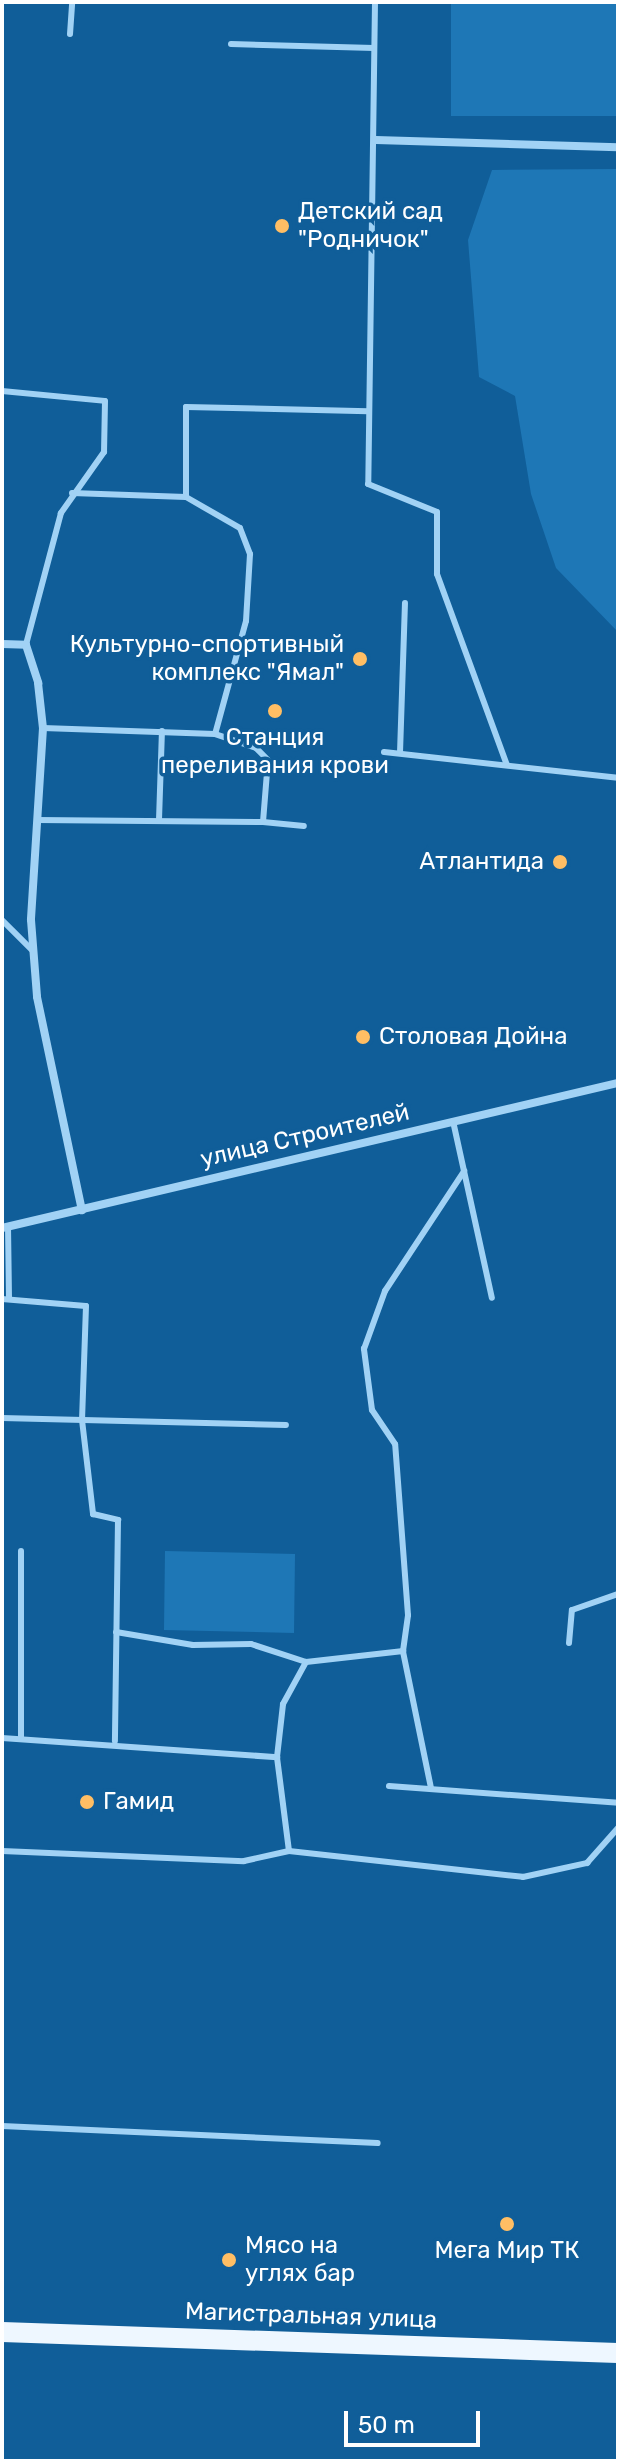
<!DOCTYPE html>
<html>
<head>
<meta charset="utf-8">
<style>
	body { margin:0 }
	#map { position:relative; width:620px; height:2463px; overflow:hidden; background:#105e99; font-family:Rubik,sans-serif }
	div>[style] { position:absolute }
	.green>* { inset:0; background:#1e77b6 }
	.lane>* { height:6px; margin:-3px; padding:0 3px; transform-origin:3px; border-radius:3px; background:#a1d2f5 }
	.street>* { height:8px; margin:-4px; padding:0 4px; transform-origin:4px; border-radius:4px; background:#a1d2f5 }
	.primary>* { height:20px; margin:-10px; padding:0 10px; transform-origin:10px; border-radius:10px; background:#eef7ff }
	.dots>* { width:22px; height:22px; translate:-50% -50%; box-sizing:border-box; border:4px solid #105e99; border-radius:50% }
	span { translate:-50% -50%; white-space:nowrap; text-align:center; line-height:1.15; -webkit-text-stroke:7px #105e99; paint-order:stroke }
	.poi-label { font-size:24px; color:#fff }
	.left { translate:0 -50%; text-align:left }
	.right { translate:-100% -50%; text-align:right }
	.street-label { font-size:24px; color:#fff }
	.frame { position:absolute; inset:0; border:4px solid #fff; pointer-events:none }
	.scale { position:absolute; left:344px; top:2411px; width:136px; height:36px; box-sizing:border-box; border:4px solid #fff; border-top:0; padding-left:10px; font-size:24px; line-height:28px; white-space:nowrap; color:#fff; -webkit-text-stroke:6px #105e99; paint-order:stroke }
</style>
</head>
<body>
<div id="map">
	<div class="green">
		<i style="clip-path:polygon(451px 2px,618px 2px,618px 116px,451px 116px)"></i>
		<i style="clip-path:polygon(618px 169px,618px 632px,556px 568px,531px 494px,515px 396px,479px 377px,468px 240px,492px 170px)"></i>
		<i style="clip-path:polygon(165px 1551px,295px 1554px,294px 1633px,164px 1630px)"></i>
	</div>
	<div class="lane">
		<i style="left:375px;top:2px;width:482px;rotate:90.8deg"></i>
		<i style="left:368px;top:484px;width:74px;rotate:22.1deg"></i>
		<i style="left:437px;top:512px;width:62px;rotate:90deg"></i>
		<i style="left:437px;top:574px;width:203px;rotate:69.9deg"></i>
		<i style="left:70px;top:34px;width:32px;rotate:-86deg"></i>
		<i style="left:231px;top:44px;width:143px;rotate:1.6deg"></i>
		<i style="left:2px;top:391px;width:103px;rotate:5.5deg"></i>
		<i style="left:105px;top:401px;width:51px;rotate:91.1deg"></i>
		<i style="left:104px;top:452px;width:75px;rotate:125.2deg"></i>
		<i style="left:61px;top:513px;width:137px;rotate:104.9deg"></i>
		<i style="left:72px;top:493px;width:114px;rotate:2deg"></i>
		<i style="left:186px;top:497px;width:62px;rotate:29.9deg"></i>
		<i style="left:240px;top:528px;width:28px;rotate:69deg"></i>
		<i style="left:250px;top:554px;width:67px;rotate:93.4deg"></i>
		<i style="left:246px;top:621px;width:117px;rotate:105.3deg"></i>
		<i style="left:186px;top:497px;width:90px;rotate:-90deg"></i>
		<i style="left:186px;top:407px;width:182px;rotate:1.3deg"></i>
		<i style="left:384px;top:752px;width:235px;rotate:6.3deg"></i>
		<i style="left:400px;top:753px;width:150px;rotate:-88.1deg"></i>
		<i style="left:37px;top:820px;width:226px;rotate:0.5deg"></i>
		<i style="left:263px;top:822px;width:62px;rotate:-85.4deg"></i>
		<i style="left:268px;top:760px;width:17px;rotate:-135deg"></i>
		<i style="left:256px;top:748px;width:43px;rotate:-161.1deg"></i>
		<i style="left:215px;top:734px;width:172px;rotate:-178deg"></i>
		<i style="left:159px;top:820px;width:89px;rotate:-88.1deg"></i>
		<i style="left:263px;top:822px;width:41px;rotate:5.6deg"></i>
		<i style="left:2px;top:920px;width:44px;rotate:45deg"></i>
		<i style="left:453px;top:1121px;width:181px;rotate:77.6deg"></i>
		<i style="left:8px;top:1226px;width:73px;rotate:89.2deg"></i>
		<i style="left:2px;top:1299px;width:84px;rotate:4.8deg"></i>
		<i style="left:86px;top:1306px;width:114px;rotate:92deg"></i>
		<i style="left:82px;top:1420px;width:95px;rotate:83.3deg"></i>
		<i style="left:93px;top:1514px;width:26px;rotate:13deg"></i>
		<i style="left:118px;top:1520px;width:221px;rotate:90.8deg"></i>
		<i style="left:2px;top:1418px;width:284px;rotate:1.4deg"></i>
		<i style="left:116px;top:1632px;width:78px;rotate:9.6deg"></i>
		<i style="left:193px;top:1645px;width:58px;rotate:-1deg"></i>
		<i style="left:251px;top:1644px;width:58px;rotate:18.1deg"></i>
		<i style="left:306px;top:1662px;width:98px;rotate:-6.5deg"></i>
		<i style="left:569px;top:1643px;width:33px;rotate:-85deg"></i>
		<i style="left:572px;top:1610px;width:49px;rotate:-19.2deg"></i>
		<i style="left:2px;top:1738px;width:276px;rotate:4deg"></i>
		<i style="left:21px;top:1739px;width:188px;rotate:-90deg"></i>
		<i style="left:389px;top:1786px;width:230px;rotate:4.2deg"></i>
		<i style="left:431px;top:1788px;width:140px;rotate:-101.6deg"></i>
		<i style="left:403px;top:1651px;width:36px;rotate:-82deg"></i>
		<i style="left:408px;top:1615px;width:171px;rotate:-94.3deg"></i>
		<i style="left:395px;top:1444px;width:41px;rotate:-124.1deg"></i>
		<i style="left:372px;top:1410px;width:62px;rotate:-97.5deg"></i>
		<i style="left:364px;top:1349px;width:62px;rotate:-70.1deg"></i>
		<i style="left:385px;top:1291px;width:144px;rotate:-56.6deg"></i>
		<i style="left:2px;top:1851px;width:242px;rotate:2.4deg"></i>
		<i style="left:244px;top:1861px;width:46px;rotate:-12.5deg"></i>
		<i style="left:289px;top:1851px;width:235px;rotate:6.3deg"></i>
		<i style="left:523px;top:1877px;width:66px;rotate:-12.3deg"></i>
		<i style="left:587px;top:1863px;width:47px;rotate:-48.5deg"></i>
		<i style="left:289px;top:1851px;width:95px;rotate:-97.3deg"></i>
		<i style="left:277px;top:1757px;width:53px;rotate:-83.5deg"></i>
		<i style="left:283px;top:1704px;width:48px;rotate:-61.3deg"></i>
		<i style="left:2px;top:2126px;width:376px;rotate:2.6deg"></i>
	</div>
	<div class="street">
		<i style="left:376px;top:140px;width:242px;rotate:1.7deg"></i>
		<i style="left:2px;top:644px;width:24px;rotate:2deg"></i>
		<i style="left:26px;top:645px;width:40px;rotate:72deg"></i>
		<i style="left:38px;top:683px;width:45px;rotate:83.7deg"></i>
		<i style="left:43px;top:728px;width:192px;rotate:93.6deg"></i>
		<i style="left:31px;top:920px;width:77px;rotate:85.5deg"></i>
		<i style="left:37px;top:997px;width:218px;rotate:78.1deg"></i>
		<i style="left:2px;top:1228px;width:633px;rotate:-13.25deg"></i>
	</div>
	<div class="primary">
		<i style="left:2px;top:2332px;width:616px;rotate:1.95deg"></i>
	</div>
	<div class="dots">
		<i style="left:282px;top:226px;background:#ffbe64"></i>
		<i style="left:360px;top:659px;background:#ffbe64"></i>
		<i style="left:275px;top:711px;background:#ffbe64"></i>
		<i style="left:560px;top:862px;background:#ffbe64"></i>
		<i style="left:363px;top:1037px;background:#ffbe64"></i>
		<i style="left:87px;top:1802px;background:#ffbe64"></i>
		<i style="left:507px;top:2224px;background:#ffbe64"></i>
		<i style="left:229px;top:2260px;background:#ffbe64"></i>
	</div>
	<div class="poi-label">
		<span class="left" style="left:298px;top:226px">Детский сад<br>"Родничок"</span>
		<span class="right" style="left:344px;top:659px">Культурно-спортивный<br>комплекс "Ямал"</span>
		<span style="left:275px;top:752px">Станция<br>переливания крови</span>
		<span class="right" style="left:544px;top:862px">Атлантида</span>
		<span class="left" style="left:379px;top:1037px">Столовая Дойна</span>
		<span class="left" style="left:103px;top:1802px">Гамид</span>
		<span class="left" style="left:245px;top:2260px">Мясо на<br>углях бар</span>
		<span style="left:507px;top:2251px">Мега Мир ТК</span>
	</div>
	<div class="street-label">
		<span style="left:305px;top:1136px;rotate:-13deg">улица Строителей</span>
		<span style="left:311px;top:2316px;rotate:2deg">Магистральная улица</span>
	</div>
	<div class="frame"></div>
	<div class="scale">50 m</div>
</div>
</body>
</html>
